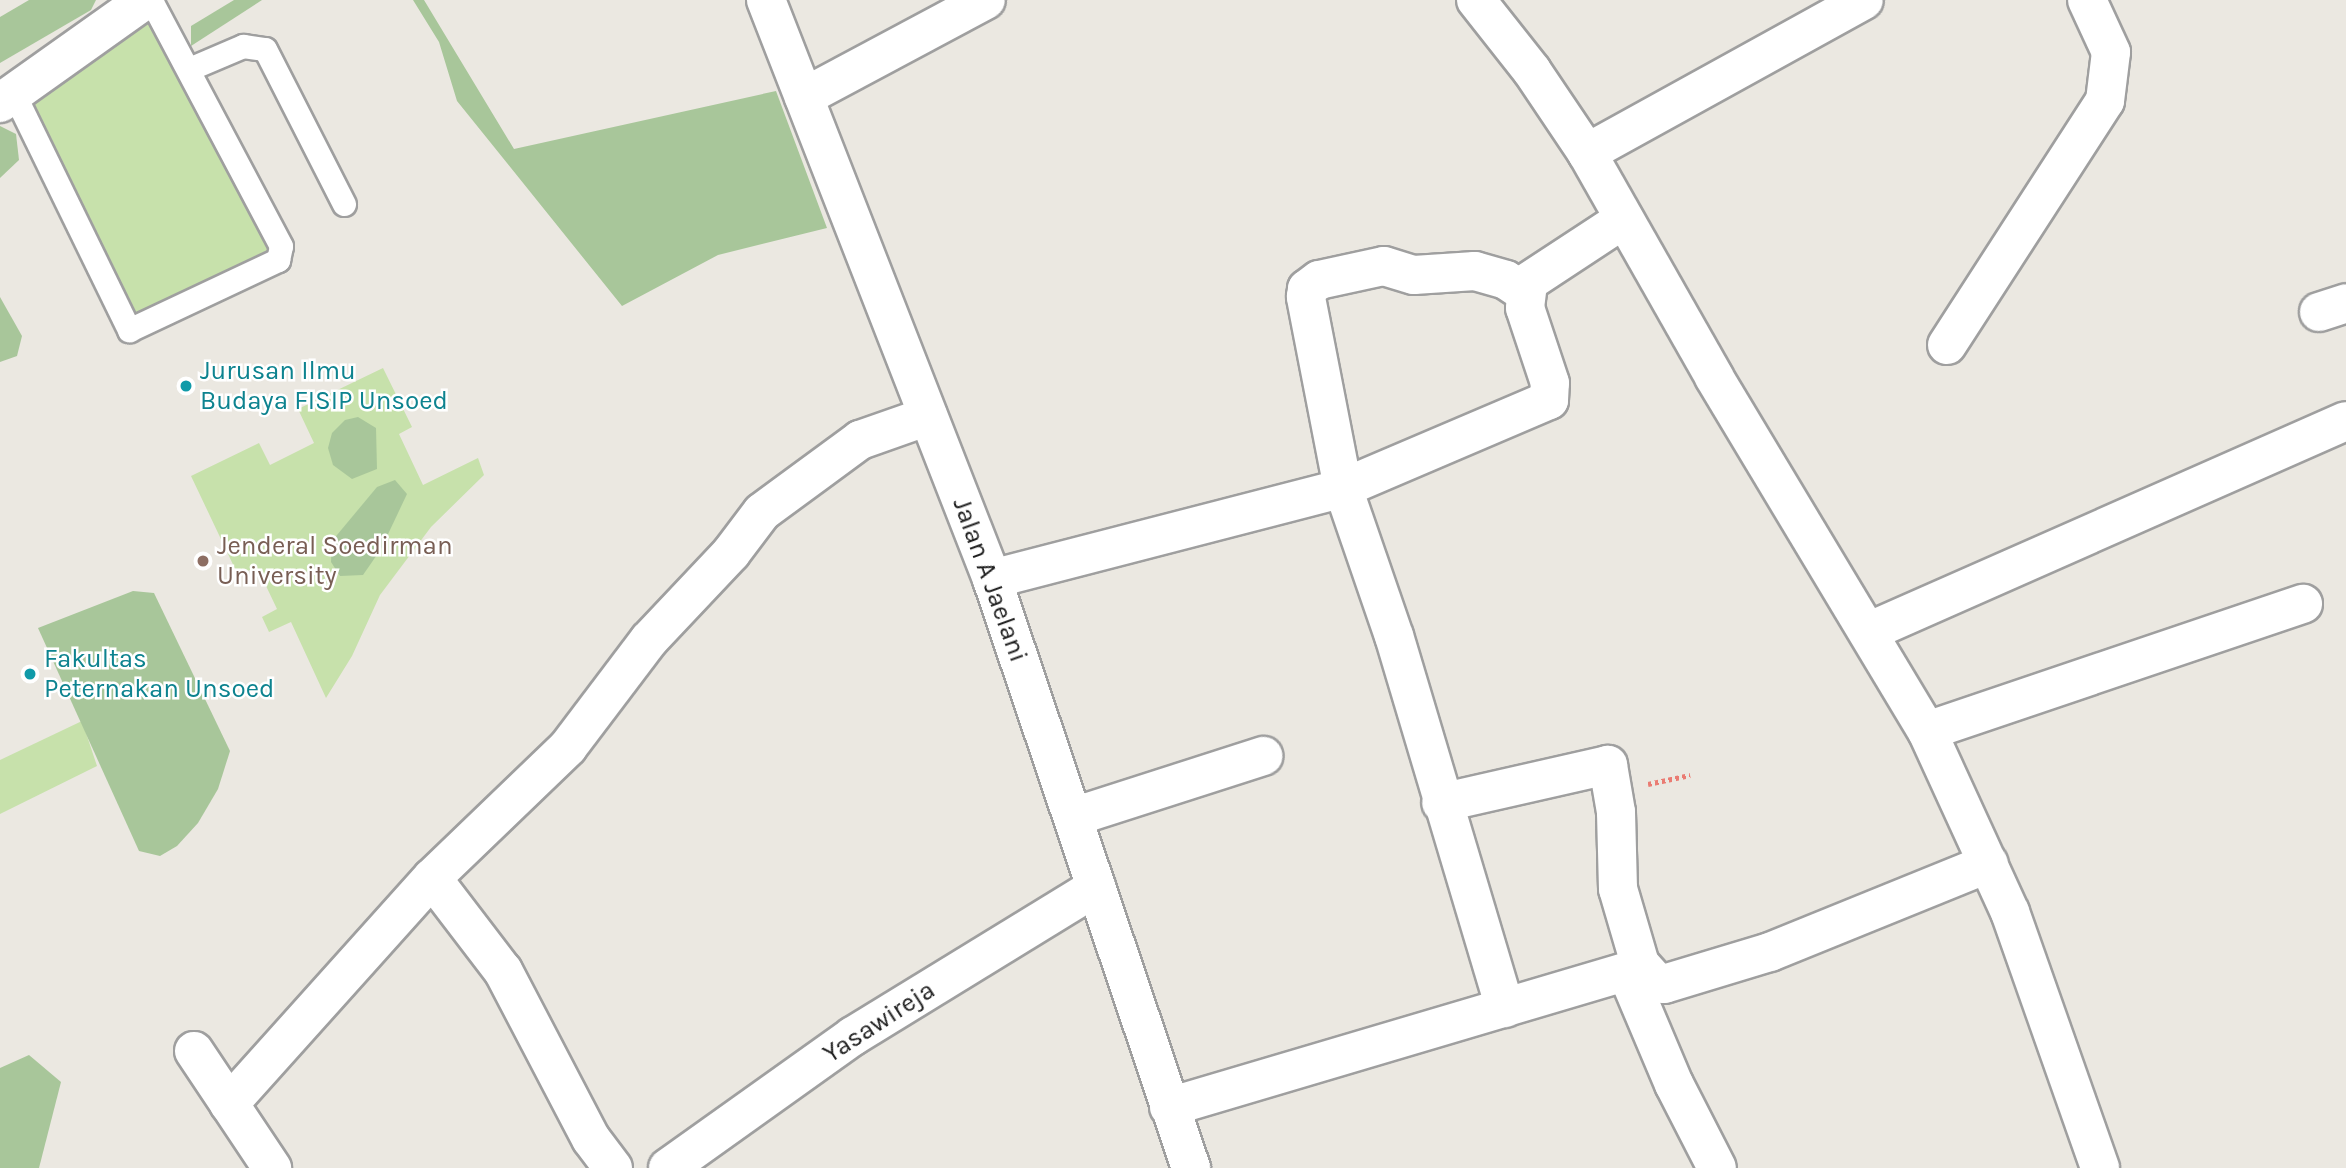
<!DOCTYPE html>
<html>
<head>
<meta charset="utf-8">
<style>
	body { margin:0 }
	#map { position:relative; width:2346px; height:1168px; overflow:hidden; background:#ebe8e1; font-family:Karla,sans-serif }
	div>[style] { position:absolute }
	.grass>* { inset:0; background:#c7e1ab }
	.forest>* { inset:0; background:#a8c69a }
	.path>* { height:4.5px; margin-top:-2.25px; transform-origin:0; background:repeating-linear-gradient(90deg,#ea7c73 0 3.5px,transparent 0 7px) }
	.roads { filter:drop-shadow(2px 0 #9f9f9f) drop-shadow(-2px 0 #9f9f9f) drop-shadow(0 2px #9f9f9f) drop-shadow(0 -2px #9f9f9f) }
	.service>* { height:23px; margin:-11.5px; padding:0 11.5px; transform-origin:11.5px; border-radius:11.5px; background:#fff }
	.minor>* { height:38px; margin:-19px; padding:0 19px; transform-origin:19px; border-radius:19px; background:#fff }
	.tertiary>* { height:38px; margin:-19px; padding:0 19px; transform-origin:19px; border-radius:19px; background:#fff }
	.dots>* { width:19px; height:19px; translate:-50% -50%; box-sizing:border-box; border:4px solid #fff; border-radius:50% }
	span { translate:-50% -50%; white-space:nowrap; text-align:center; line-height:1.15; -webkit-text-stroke:5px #fff; paint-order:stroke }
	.culture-label { font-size:26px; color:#0d838f }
	.left { translate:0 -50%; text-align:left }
	.education-label { font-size:26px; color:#785e54 }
	.street-label { font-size:26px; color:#1b1b1b }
</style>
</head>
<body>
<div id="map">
	<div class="grass">
		<i style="clip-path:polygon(145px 0,281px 256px,132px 327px,14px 94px)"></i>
		<i style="clip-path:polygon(383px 368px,412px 427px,399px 434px,423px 485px,478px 458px,484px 475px,431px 527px,380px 595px,352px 656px,326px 698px,291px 622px,269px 632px,262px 617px,277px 609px,257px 567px,238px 575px,191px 476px,259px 443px,270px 465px,314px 443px,298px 409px)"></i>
		<i style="clip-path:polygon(82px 721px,97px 766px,0 814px,0 760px)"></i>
	</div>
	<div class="forest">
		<i style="clip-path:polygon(29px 0,96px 0,91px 10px,0 63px,0 17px)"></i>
		<i style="clip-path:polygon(234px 0,262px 0,191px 46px,191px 26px)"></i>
		<i style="clip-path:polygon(413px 0,424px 0,514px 149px,776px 91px,827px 228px,718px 255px,622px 306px,457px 101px,439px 42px)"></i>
		<i style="clip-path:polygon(0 126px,16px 134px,19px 160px,0 178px)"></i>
		<i style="clip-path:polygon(0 297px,22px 336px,17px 356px,0 362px)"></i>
		<i style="clip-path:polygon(358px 417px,376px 428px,377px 469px,352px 479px,333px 465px,328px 448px,332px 433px,345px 420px)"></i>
		<i style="clip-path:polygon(395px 480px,407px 494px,381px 549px,363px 575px,340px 576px,331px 562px,332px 541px,377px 487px)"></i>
		<i style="clip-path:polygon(133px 591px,154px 593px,230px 751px,218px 789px,198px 823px,177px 846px,160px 856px,139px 851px,38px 628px)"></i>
		<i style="clip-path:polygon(29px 1055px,61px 1082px,39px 1168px,0 1168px,0 1068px)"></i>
	</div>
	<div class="path">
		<i style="left:1648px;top:784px;width:43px;rotate:-12.1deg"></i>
	</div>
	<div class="roads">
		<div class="service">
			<i style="left:189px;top:69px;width:59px;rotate:-23.1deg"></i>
			<i style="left:243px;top:46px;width:22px;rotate:8deg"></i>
			<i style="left:265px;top:49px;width:174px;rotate:63deg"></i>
			<i style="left:14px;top:94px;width:263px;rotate:64deg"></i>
			<i style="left:129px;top:330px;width:165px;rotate:-25.2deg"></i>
			<i style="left:278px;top:260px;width:14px;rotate:-78deg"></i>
			<i style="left:281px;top:246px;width:278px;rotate:-117.9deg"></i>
		</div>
		<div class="minor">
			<i style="left:1476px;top:0;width:90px;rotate:51.7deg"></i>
			<i style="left:1532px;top:71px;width:99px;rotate:56.1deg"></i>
			<i style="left:1587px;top:153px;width:257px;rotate:60.4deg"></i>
			<i style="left:1714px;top:377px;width:413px;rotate:59deg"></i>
			<i style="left:1927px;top:731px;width:199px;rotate:65.4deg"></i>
			<i style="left:2010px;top:912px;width:271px;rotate:70.6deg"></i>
			<i style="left:804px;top:97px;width:206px;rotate:-28.1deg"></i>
			<i style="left:1587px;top:153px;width:316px;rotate:-28.9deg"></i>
			<i style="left:2319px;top:312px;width:28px;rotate:-18deg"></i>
			<i style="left:1947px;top:345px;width:291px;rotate:-57.1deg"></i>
			<i style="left:2105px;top:101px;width:49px;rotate:-83deg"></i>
			<i style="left:2111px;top:52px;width:57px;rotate:-114.8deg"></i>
			<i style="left:992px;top:579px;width:363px;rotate:-14.5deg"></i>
			<i style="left:1343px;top:488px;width:224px;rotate:-23.1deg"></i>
			<i style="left:1549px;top:400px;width:17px;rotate:-87deg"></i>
			<i style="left:1550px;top:383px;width:79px;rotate:-108.4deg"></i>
			<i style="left:1525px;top:308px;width:26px;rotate:-83deg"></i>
			<i style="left:1528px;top:282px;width:115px;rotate:-33.3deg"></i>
			<i style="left:1868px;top:632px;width:522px;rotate:-23.82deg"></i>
			<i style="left:1927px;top:731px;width:397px;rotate:-18.7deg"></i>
			<i style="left:1073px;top:817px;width:200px;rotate:-17.8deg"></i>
			<i style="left:1640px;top:964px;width:25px;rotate:48deg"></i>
			<i style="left:1657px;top:983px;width:7px;rotate:8deg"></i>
			<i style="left:1664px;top:984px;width:111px;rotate:-16.8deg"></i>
			<i style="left:1770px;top:952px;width:236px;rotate:-22.1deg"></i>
			<i style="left:1627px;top:973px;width:121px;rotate:67.1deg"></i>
			<i style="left:1674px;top:1084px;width:94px;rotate:62.9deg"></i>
			<i style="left:1505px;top:1008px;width:388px;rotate:-106.6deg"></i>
			<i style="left:1394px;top:636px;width:157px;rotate:-109deg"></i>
			<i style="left:1343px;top:488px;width:195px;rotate:-101deg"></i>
			<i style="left:1306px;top:297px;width:8px;rotate:-83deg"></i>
			<i style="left:1307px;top:289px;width:15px;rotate:-37deg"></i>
			<i style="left:1319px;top:280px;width:66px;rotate:-12.2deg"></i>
			<i style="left:1384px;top:266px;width:31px;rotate:17deg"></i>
			<i style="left:1414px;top:275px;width:61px;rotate:-3.8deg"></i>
			<i style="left:1475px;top:271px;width:32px;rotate:16deg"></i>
			<i style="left:1506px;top:280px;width:23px;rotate:34deg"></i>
			<i style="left:194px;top:1051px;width:141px;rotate:56.3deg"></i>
			<i style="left:229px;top:1104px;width:304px;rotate:-48.1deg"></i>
			<i style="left:1169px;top:1107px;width:488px;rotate:-16.5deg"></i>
			<i style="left:1637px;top:968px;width:5px;rotate:-53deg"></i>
			<i style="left:1640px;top:964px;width:78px;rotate:-106.3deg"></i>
			<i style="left:1618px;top:889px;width:77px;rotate:-91.5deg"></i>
			<i style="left:1616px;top:812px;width:48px;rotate:-99.7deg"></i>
			<i style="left:1608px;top:765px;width:171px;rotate:167.2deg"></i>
			<i style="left:613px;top:1168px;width:36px;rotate:-127deg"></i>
			<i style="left:591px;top:1139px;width:190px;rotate:-117.6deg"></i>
			<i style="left:503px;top:971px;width:117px;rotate:-127.4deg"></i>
			<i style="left:432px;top:878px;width:189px;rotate:-43.9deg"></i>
			<i style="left:568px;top:747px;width:134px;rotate:-52.9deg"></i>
			<i style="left:649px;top:640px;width:120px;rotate:-46.7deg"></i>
			<i style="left:731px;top:553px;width:51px;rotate:-52.9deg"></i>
			<i style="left:762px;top:512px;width:122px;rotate:-36.3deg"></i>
			<i style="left:860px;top:440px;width:72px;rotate:-19.4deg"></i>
			<i style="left:668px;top:1168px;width:227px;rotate:-35.5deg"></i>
			<i style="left:853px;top:1036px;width:285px;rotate:-31.5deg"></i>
		</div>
		<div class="tertiary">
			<i style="left:766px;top:0;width:622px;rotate:68.68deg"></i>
			<i style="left:992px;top:579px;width:622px;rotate:71.33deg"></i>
			<i style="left:0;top:103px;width:178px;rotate:-35.4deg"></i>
		</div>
	</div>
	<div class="dots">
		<i style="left:186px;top:386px;background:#0f9aa8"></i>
		<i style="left:203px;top:561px;background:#8d6e63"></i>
		<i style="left:30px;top:674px;background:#0f9aa8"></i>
	</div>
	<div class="culture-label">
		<span class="left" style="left:200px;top:386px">Jurusan Ilmu<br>Budaya FISIP Unsoed</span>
		<span class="left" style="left:44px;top:674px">Fakultas<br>Peternakan Unsoed</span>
	</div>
	<div class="education-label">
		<span class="left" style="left:217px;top:561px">Jenderal Soedirman<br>University</span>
	</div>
	<div class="street-label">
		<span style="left:990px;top:580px;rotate:70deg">Jalan A Jaelani</span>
		<span style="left:879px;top:1022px;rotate:-33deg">Yasawireja</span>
	</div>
</div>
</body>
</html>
